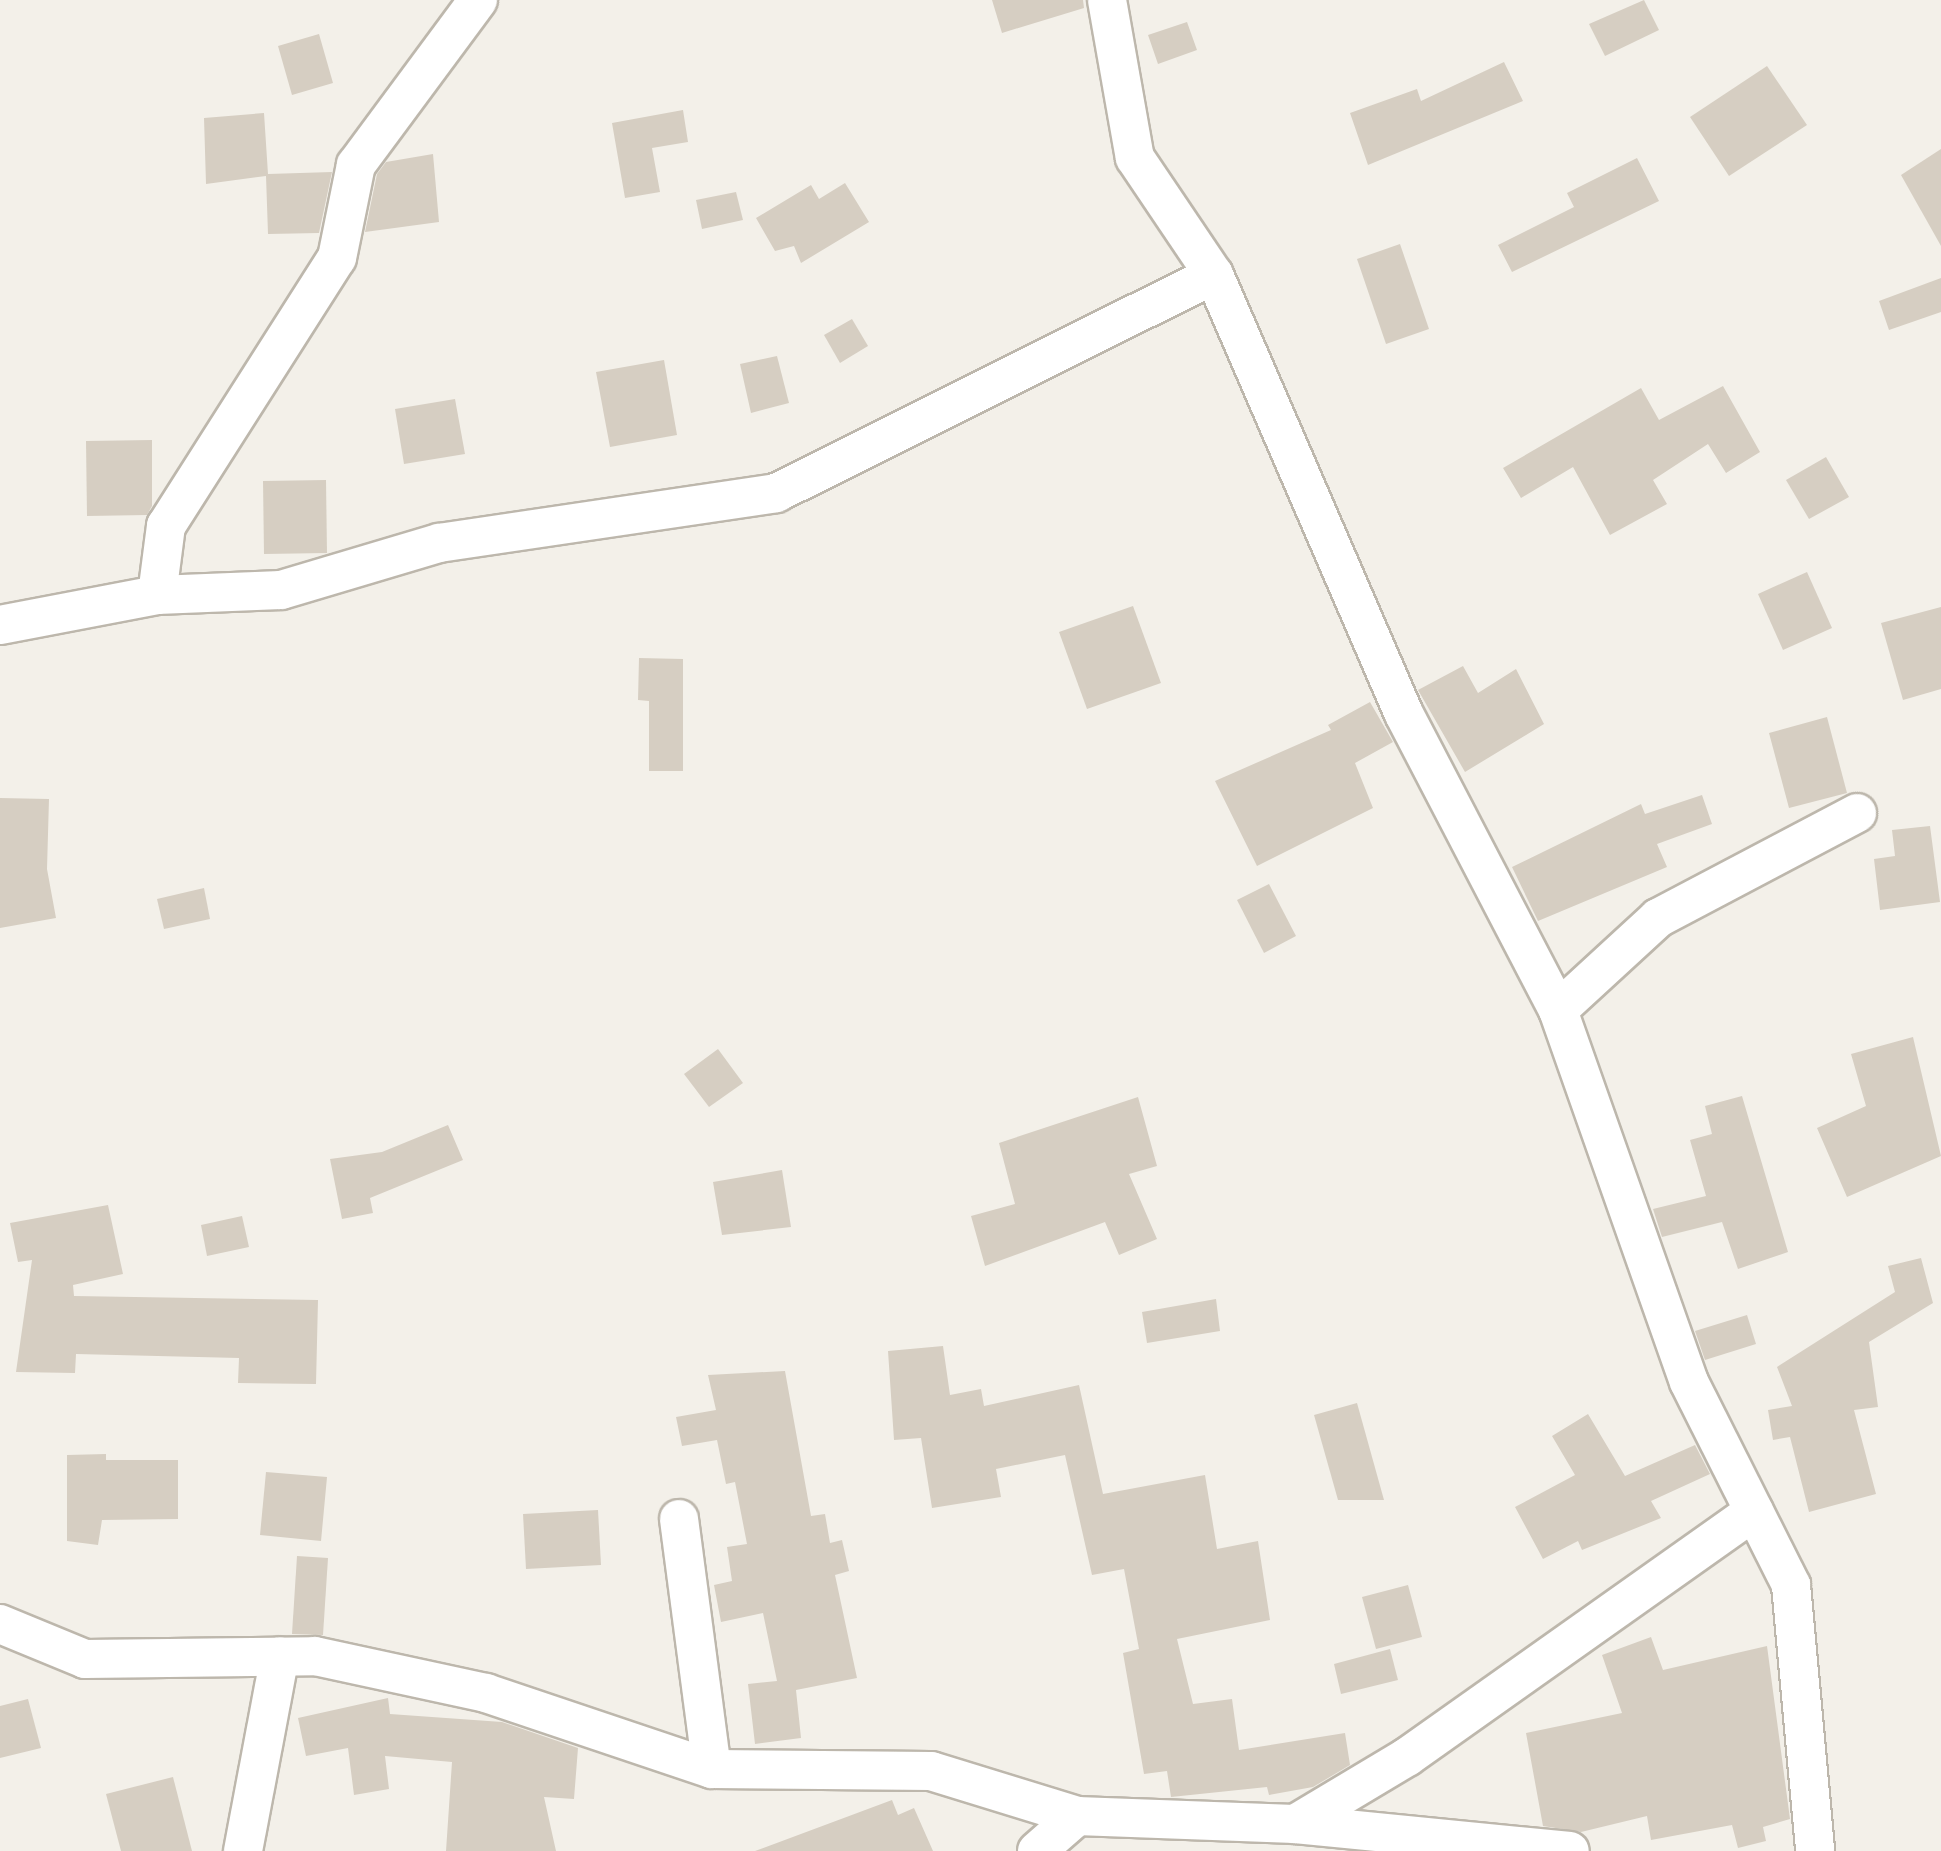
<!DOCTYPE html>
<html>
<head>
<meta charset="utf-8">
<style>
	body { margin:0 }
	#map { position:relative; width:1941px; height:1851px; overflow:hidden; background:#f3f0e9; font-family:"Open Sans",sans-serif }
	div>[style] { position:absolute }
	.building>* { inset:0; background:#d6cec2 }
	.roads { filter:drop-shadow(2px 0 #bdb7ac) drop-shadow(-2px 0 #bdb7ac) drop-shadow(0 2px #bdb7ac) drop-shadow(0 -2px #bdb7ac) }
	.street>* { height:38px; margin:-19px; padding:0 19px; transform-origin:19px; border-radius:19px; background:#fff }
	span { translate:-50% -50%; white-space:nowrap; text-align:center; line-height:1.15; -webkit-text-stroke:9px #fff; paint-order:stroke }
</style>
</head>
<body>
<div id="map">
	<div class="building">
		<i style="clip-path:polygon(992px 0,1083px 0,1084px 8px,1002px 33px)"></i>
		<i style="clip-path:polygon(1644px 0,1659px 30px,1605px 56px,1589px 24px)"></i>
		<i style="clip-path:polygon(1187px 22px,1197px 50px,1158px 64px,1148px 35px)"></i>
		<i style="clip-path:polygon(319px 34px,333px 83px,292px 95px,278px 46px)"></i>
		<i style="clip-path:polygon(1504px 62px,1523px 101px,1368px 165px,1350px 113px,1417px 89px,1421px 101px)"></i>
		<i style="clip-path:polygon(1767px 66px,1807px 125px,1729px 176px,1690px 117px)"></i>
		<i style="clip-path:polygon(683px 110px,688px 142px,652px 148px,660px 192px,625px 198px,612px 123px)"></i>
		<i style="clip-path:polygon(264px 113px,268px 174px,332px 172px,319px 233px,268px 234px,266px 176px,206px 184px,204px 118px)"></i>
		<i style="clip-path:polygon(1941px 149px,1941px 246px,1901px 175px)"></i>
		<i style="clip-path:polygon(433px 154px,439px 222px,365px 232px,377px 174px,386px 162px)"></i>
		<i style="clip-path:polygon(1637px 158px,1659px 201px,1512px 272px,1498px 245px,1574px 207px,1567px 193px)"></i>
		<i style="clip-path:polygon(845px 183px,869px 222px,801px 263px,794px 246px,775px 251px,756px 218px,811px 185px,819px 199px)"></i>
		<i style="clip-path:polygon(736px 192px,743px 220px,702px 229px,696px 200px)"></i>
		<i style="clip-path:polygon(1400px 244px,1429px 329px,1386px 344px,1357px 259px)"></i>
		<i style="clip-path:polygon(1941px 278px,1941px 312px,1889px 330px,1879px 301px)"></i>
		<i style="clip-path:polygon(852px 319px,868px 346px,840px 363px,824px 335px)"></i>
		<i style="clip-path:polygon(777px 356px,789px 403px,751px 413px,740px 364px)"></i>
		<i style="clip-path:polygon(664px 360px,677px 435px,610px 447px,596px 372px)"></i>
		<i style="clip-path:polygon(1723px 386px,1760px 452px,1726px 473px,1708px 444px,1653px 480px,1667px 504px,1610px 535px,1573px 467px,1521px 498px,1503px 468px,1641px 388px,1659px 420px)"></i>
		<i style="clip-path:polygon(455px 399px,465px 454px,404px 464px,395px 409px)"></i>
		<i style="clip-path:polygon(152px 440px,152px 506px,147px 515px,87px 516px,86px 441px)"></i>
		<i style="clip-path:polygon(1826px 457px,1849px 497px,1809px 519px,1786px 480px)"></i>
		<i style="clip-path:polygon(326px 480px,327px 553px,264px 554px,263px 481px)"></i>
		<i style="clip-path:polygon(1807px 572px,1832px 628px,1783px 650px,1758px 594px)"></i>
		<i style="clip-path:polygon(1133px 606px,1161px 683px,1087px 709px,1059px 632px)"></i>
		<i style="clip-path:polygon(1941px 607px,1941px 689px,1903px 700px,1881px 623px)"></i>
		<i style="clip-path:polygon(639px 658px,683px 659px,683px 771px,649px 771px,649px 701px,638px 700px)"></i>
		<i style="clip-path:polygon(1463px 666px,1478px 693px,1516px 669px,1544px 724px,1465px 772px,1418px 690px)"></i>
		<i style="clip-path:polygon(1370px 702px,1393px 742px,1355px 763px,1373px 808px,1257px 866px,1215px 781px,1331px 730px,1328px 725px)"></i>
		<i style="clip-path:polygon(1827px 717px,1847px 793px,1789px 808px,1769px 733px)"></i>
		<i style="clip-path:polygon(1702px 795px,1712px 824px,1657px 844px,1667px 867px,1538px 921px,1512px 867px,1641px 804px,1645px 814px)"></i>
		<i style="clip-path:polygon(0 798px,49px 799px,47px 869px,56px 918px,0 928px)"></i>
		<i style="clip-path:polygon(1930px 826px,1940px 902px,1880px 910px,1874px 859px,1895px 856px,1892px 830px)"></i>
		<i style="clip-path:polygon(1269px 884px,1296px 936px,1264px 953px,1237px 900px)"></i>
		<i style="clip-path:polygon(204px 888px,210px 919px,164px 929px,157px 899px)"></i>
		<i style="clip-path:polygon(1913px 1037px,1941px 1156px,1847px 1197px,1817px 1128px,1866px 1106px,1851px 1054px)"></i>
		<i style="clip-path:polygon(718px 1049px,743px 1083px,709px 1107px,684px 1074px)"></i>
		<i style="clip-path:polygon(1742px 1096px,1788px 1252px,1738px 1269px,1722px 1222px,1662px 1237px,1653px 1209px,1706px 1196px,1690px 1140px,1712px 1134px,1705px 1106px)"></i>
		<i style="clip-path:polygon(1138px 1097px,1157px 1166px,1129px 1174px,1157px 1239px,1119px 1255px,1105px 1222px,985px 1266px,971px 1216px,1015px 1204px,999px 1143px)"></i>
		<i style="clip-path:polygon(448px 1125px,463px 1160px,370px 1198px,373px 1213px,342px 1219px,330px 1159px,382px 1152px)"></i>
		<i style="clip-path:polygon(782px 1170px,791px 1227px,722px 1235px,713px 1182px)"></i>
		<i style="clip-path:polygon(108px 1205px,123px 1274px,73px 1285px,74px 1296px,318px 1300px,316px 1384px,238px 1383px,239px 1358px,76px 1354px,75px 1373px,16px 1372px,32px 1260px,18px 1262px,10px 1223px)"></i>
		<i style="clip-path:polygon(242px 1216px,249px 1247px,207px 1256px,201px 1225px)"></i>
		<i style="clip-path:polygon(1921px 1258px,1933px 1303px,1869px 1342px,1878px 1407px,1854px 1410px,1876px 1494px,1809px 1512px,1790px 1437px,1773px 1440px,1768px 1410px,1792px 1406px,1777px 1367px,1895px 1292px,1888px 1266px)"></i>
		<i style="clip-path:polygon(1216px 1299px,1220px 1331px,1147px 1343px,1142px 1312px)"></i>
		<i style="clip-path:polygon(1747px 1315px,1756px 1344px,1705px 1360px,1695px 1331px)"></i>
		<i style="clip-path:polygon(943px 1346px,950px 1395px,981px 1389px,984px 1406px,1079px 1385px,1103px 1494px,1205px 1475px,1217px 1549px,1258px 1541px,1270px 1620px,1177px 1639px,1193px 1704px,1232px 1699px,1239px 1750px,1345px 1733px,1350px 1765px,1313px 1787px,1269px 1795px,1267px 1787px,1171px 1797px,1167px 1771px,1144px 1774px,1123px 1653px,1139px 1649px,1124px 1569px,1092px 1575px,1065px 1455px,996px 1469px,1001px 1497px,932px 1508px,921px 1438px,894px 1440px,888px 1351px)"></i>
		<i style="clip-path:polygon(785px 1371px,811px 1516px,825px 1514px,830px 1543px,842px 1540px,849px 1571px,835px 1575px,857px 1678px,796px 1690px,801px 1738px,755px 1744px,748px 1684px,777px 1681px,763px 1613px,721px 1622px,714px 1585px,732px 1581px,727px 1547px,747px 1544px,735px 1482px,726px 1484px,717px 1440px,682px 1446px,676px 1417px,716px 1410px,708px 1375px)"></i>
		<i style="clip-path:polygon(1357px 1403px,1384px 1500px,1338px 1500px,1314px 1415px)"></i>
		<i style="clip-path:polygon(1588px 1414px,1625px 1476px,1695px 1445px,1710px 1474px,1651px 1501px,1661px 1518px,1582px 1550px,1578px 1541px,1543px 1559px,1515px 1507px,1575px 1475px,1552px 1436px)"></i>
		<i style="clip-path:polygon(106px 1454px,106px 1460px,178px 1460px,178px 1519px,102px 1520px,98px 1545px,67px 1541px,67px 1455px)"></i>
		<i style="clip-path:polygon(266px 1472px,327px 1477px,321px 1541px,260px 1535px)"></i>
		<i style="clip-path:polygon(598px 1510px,601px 1565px,526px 1569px,523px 1514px)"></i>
		<i style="clip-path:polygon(297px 1556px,328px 1558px,323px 1635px,292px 1634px)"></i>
		<i style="clip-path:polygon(1408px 1585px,1422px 1637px,1376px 1649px,1362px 1597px)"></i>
		<i style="clip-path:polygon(1651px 1637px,1663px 1670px,1767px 1646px,1790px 1819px,1763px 1827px,1766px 1841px,1738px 1848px,1732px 1825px,1651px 1840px,1647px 1816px,1581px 1832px,1543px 1826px,1526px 1733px,1622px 1713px,1602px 1655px)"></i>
		<i style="clip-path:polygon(1390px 1649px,1398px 1680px,1341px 1694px,1334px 1664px)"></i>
		<i style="clip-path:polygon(388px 1698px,390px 1714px,502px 1722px,578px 1748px,574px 1799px,544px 1797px,556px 1851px,446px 1851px,452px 1762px,385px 1756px,389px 1789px,354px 1795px,348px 1748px,306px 1756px,298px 1718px)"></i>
		<i style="clip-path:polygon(28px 1699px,41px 1748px,0 1758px,0 1706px)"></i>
		<i style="clip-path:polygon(173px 1777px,192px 1851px,121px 1851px,106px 1794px)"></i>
		<i style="clip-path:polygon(892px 1800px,898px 1815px,914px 1808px,933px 1851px,755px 1851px)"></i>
	</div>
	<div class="roads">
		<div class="street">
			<i style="left:1107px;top:0;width:160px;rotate:80deg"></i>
			<i style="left:1135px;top:158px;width:141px;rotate:56deg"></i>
			<i style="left:1214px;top:275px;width:478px;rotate:66.6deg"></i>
			<i style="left:1404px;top:714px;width:334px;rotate:62.5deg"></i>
			<i style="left:1558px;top:1010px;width:394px;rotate:70.6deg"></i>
			<i style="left:1689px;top:1382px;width:227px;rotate:63.3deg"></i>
			<i style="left:1791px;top:1585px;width:267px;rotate:84.8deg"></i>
			<i style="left:157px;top:595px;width:70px;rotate:-82.6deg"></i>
			<i style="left:166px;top:526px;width:318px;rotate:-57.5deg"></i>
			<i style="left:337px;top:258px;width:95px;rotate:-78.5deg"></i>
			<i style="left:356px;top:165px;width:205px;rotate:-53.5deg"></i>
			<i style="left:0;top:625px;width:160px;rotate:-10.8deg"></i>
			<i style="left:157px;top:595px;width:124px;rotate:-2.3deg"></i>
			<i style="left:281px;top:590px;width:165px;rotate:-16.6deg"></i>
			<i style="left:439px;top:543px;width:341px;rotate:-8.4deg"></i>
			<i style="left:776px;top:493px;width:489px;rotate:-26.5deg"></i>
			<i style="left:1558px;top:1010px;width:136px;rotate:-42.6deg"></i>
			<i style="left:1658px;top:918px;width:225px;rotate:-27.8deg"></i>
			<i style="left:679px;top:1519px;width:252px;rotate:82.5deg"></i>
			<i style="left:0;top:1624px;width:92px;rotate:22.4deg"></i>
			<i style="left:85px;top:1659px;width:230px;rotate:-0.7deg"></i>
			<i style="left:315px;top:1656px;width:175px;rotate:12.2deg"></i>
			<i style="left:486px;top:1693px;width:238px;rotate:18.6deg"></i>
			<i style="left:712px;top:1769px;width:219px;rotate:0.5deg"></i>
			<i style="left:931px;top:1771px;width:153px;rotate:17.1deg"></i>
			<i style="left:1077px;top:1816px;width:218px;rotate:2.1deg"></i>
			<i style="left:1295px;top:1824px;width:276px;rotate:5.6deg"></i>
			<i style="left:1295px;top:1824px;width:131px;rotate:-30.9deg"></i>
			<i style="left:1407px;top:1757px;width:425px;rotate:-35.3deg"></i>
			<i style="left:243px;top:1851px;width:198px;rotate:-79.3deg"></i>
			<i style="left:1037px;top:1851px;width:53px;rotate:-41.2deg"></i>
		</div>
	</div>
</div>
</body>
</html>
